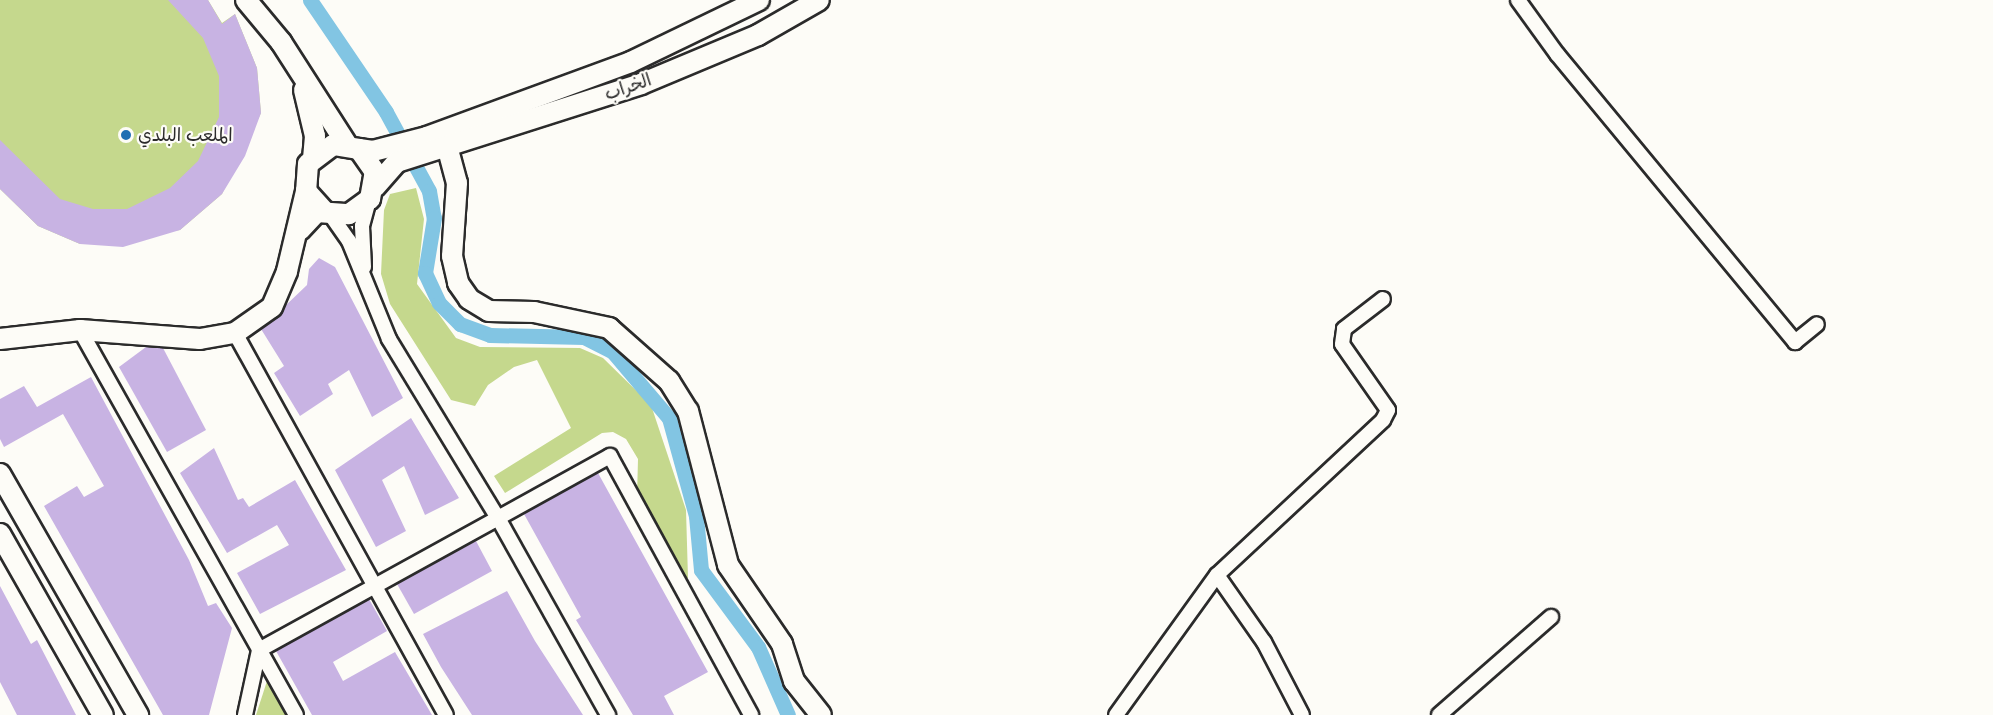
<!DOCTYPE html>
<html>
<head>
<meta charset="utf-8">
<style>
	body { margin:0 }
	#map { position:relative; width:1993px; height:715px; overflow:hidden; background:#fdfcf7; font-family:Sriracha,"Playpen Sans Arabic",sans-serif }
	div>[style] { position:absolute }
	.green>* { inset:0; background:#c5d88d }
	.canal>* { height:15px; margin:-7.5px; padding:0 7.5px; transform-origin:7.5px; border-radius:7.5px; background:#82c5e3 }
	.building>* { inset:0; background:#c8b3e3 }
	.roads { filter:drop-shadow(2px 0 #2b2b2b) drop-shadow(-2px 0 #2b2b2b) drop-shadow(0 2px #2b2b2b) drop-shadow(0 -2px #2b2b2b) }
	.street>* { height:14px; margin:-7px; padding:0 7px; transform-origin:7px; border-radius:7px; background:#fdfcf7 }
	.secondary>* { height:20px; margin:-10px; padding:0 10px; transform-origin:10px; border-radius:10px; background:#fdfcf7 }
	.dots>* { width:16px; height:16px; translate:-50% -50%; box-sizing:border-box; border:3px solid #fdfcf7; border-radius:50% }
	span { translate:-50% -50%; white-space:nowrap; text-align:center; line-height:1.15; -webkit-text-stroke:4.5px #fdfcf7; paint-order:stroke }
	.street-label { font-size:18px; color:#2b2b2b }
	.poi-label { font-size:18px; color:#2b2b2b }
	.left { translate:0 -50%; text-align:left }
</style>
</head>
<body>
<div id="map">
	<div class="green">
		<i style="clip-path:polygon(0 0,208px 0,222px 23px,235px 14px,257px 68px,261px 113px,222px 194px,180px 230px,80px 244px,38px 226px,0 189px)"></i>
		<i style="clip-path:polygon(416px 188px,424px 219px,417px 284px,456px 338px,480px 347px,580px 348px,603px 358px,651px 405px,686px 510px,688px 578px,681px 577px,637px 497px,638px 459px,626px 439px,613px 432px,602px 433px,505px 493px,494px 476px,571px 428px,537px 360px,514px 367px,488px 385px,475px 406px,451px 400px,390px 304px,381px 274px,384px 210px,390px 194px)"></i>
		<i style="clip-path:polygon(267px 681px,286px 715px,256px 715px)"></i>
	</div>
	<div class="canal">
		<i style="left:310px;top:0;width:135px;rotate:55.8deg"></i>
		<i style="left:386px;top:112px;width:90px;rotate:61.4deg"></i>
		<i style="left:429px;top:191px;width:27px;rotate:80deg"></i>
		<i style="left:434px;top:218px;width:56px;rotate:99.3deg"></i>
		<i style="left:425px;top:273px;width:33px;rotate:65deg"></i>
		<i style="left:439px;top:303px;width:30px;rotate:45deg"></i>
		<i style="left:460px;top:324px;width:32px;rotate:20deg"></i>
		<i style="left:490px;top:335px;width:94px;rotate:1.2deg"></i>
		<i style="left:584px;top:337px;width:31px;rotate:27deg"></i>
		<i style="left:612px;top:351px;width:88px;rotate:49.6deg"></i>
		<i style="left:669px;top:418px;width:102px;rotate:74.6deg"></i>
		<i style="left:696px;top:516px;width:54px;rotate:84.7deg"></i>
		<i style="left:701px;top:570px;width:96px;rotate:53.5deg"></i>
		<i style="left:758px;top:647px;width:74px;rotate:66.2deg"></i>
	</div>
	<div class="building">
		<i style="clip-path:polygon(168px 0,208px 0,222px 24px,235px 14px,257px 68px,261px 113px,245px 156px,222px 194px,180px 230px,123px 247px,80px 244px,38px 226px,0 189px,0 140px,60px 199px,93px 209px,127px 209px,170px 188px,198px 161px,219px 117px,219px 76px,203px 38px)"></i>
		<i style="clip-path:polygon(319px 258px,335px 267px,403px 398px,372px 417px,349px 370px,328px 384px,333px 394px,300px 416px,274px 373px,284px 366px,261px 329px,307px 285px,309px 269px)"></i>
		<i style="clip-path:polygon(146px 347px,163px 348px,206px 430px,167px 452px,119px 367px)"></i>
		<i style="clip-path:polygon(91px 377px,189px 560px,208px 606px,216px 603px,232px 628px,209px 715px,163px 715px,44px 506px,77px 486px,84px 497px,104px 486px,63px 414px,4px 447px,0 439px,0 399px,24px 386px,37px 407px)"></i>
		<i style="clip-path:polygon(411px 418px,459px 498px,425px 515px,404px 466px,382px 480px,406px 531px,376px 547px,335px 470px)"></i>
		<i style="clip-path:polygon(214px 448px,238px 500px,243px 498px,249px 507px,295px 480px,346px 570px,260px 614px,237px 573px,289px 545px,277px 525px,227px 553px,180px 473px)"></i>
		<i style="clip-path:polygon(598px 473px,708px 672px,664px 696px,674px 715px,633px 715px,576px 620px,581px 617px,524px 514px)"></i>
		<i style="clip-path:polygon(476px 541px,492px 571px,414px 614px,397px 584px)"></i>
		<i style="clip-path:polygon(0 586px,31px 644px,37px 640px,76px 715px,17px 715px,0 682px)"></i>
		<i style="clip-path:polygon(507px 591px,535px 641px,583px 715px,472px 715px,441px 667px,423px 634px)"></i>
		<i style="clip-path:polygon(369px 599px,387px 631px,333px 662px,343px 681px,395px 652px,432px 715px,312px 715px,276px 651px)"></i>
	</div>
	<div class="roads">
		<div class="street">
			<i style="left:1518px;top:0;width:67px;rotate:54.2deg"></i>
			<i style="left:1557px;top:54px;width:374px;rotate:50.4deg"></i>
			<i style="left:1795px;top:342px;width:28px;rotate:-39deg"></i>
			<i style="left:330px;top:214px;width:33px;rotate:55deg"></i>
			<i style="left:349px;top:241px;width:106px;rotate:67.8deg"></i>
			<i style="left:389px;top:339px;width:210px;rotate:58.7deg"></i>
			<i style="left:498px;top:518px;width:128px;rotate:-29deg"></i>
			<i style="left:610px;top:456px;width:295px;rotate:61.4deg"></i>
			<i style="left:364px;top:267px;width:41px;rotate:-92.8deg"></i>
			<i style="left:362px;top:226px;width:27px;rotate:-75deg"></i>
			<i style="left:80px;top:330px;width:441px;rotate:60.7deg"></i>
			<i style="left:235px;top:333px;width:436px;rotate:61.1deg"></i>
			<i style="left:1217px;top:575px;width:82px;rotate:55deg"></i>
			<i style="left:1264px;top:642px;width:82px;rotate:62.5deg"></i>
			<i style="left:245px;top:715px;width:66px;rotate:-77.8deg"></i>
			<i style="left:259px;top:650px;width:273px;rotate:-28.9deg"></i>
			<i style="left:498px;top:518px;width:226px;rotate:60.8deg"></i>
			<i style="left:1116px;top:715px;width:173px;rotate:-54.2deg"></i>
			<i style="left:1217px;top:575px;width:227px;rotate:-43deg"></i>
			<i style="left:1383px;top:420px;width:11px;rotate:-63deg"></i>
			<i style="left:1388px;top:410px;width:80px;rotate:-124.9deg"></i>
			<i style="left:1342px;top:344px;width:15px;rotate:-82deg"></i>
			<i style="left:1344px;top:329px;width:49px;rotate:-37.6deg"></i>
			<i style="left:1439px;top:715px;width:149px;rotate:-41.2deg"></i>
		</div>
		<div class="secondary">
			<i style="left:246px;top:0;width:55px;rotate:50.2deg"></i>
			<i style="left:281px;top:42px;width:122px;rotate:57.3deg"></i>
			<i style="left:304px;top:90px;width:47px;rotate:76.6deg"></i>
			<i style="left:315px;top:136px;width:21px;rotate:95deg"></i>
			<i style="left:447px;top:146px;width:38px;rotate:75deg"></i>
			<i style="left:457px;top:183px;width:73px;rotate:93.9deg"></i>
			<i style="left:452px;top:256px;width:28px;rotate:77deg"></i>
			<i style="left:458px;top:283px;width:19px;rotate:55deg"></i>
			<i style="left:469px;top:299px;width:23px;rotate:31deg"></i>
			<i style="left:489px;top:311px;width:45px;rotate:1.3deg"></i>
			<i style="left:534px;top:312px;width:77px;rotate:12deg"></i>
			<i style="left:609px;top:328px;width:80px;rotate:41.5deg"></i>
			<i style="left:669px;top:381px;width:36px;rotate:58deg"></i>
			<i style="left:688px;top:411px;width:159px;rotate:75.4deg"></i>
			<i style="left:728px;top:565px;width:96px;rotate:55.6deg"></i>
			<i style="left:782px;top:644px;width:39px;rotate:72deg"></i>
			<i style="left:794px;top:681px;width:43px;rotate:51.5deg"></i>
			<i style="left:359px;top:149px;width:14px;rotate:8deg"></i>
			<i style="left:373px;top:151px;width:56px;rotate:-14.5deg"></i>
			<i style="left:427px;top:137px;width:217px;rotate:-20.2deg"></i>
			<i style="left:631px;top:62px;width:142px;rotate:-25.8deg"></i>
			<i style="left:375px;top:187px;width:33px;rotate:-49deg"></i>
			<i style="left:397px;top:162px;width:256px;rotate:-17.7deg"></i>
			<i style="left:641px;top:84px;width:127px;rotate:-22.7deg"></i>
			<i style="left:758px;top:35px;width:70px;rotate:-29.8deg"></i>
			<i style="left:300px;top:230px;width:25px;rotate:-47deg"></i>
			<i style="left:317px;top:212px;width:32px;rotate:4deg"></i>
			<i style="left:349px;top:214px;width:26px;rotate:-36deg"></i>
			<i style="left:370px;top:199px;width:27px;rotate:-80deg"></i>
			<i style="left:375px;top:172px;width:28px;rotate:-125deg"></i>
			<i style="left:359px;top:149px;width:26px;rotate:-171deg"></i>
			<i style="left:333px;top:145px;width:31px;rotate:143deg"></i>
			<i style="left:308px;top:164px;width:27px;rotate:94deg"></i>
			<i style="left:306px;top:191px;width:27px;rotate:48deg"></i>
			<i style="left:0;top:339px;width:81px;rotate:-6.4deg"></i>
			<i style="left:80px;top:330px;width:120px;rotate:4.3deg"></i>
			<i style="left:200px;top:339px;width:36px;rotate:-10deg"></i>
			<i style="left:235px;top:333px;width:45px;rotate:-35.1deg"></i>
			<i style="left:272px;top:307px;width:39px;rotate:-67deg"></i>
			<i style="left:287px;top:271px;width:82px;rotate:-76.6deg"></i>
			<i style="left:0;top:474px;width:278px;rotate:60.2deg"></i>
			<i style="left:0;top:534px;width:208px;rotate:60.4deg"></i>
		</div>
	</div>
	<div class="dots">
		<i style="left:126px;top:135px;background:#1f6fb2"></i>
	</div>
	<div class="street-label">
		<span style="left:628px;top:87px;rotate:-19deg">الخراب</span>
	</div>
	<div class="poi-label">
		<span class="left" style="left:138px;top:135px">الملعب البلدي</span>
	</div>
</div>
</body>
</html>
